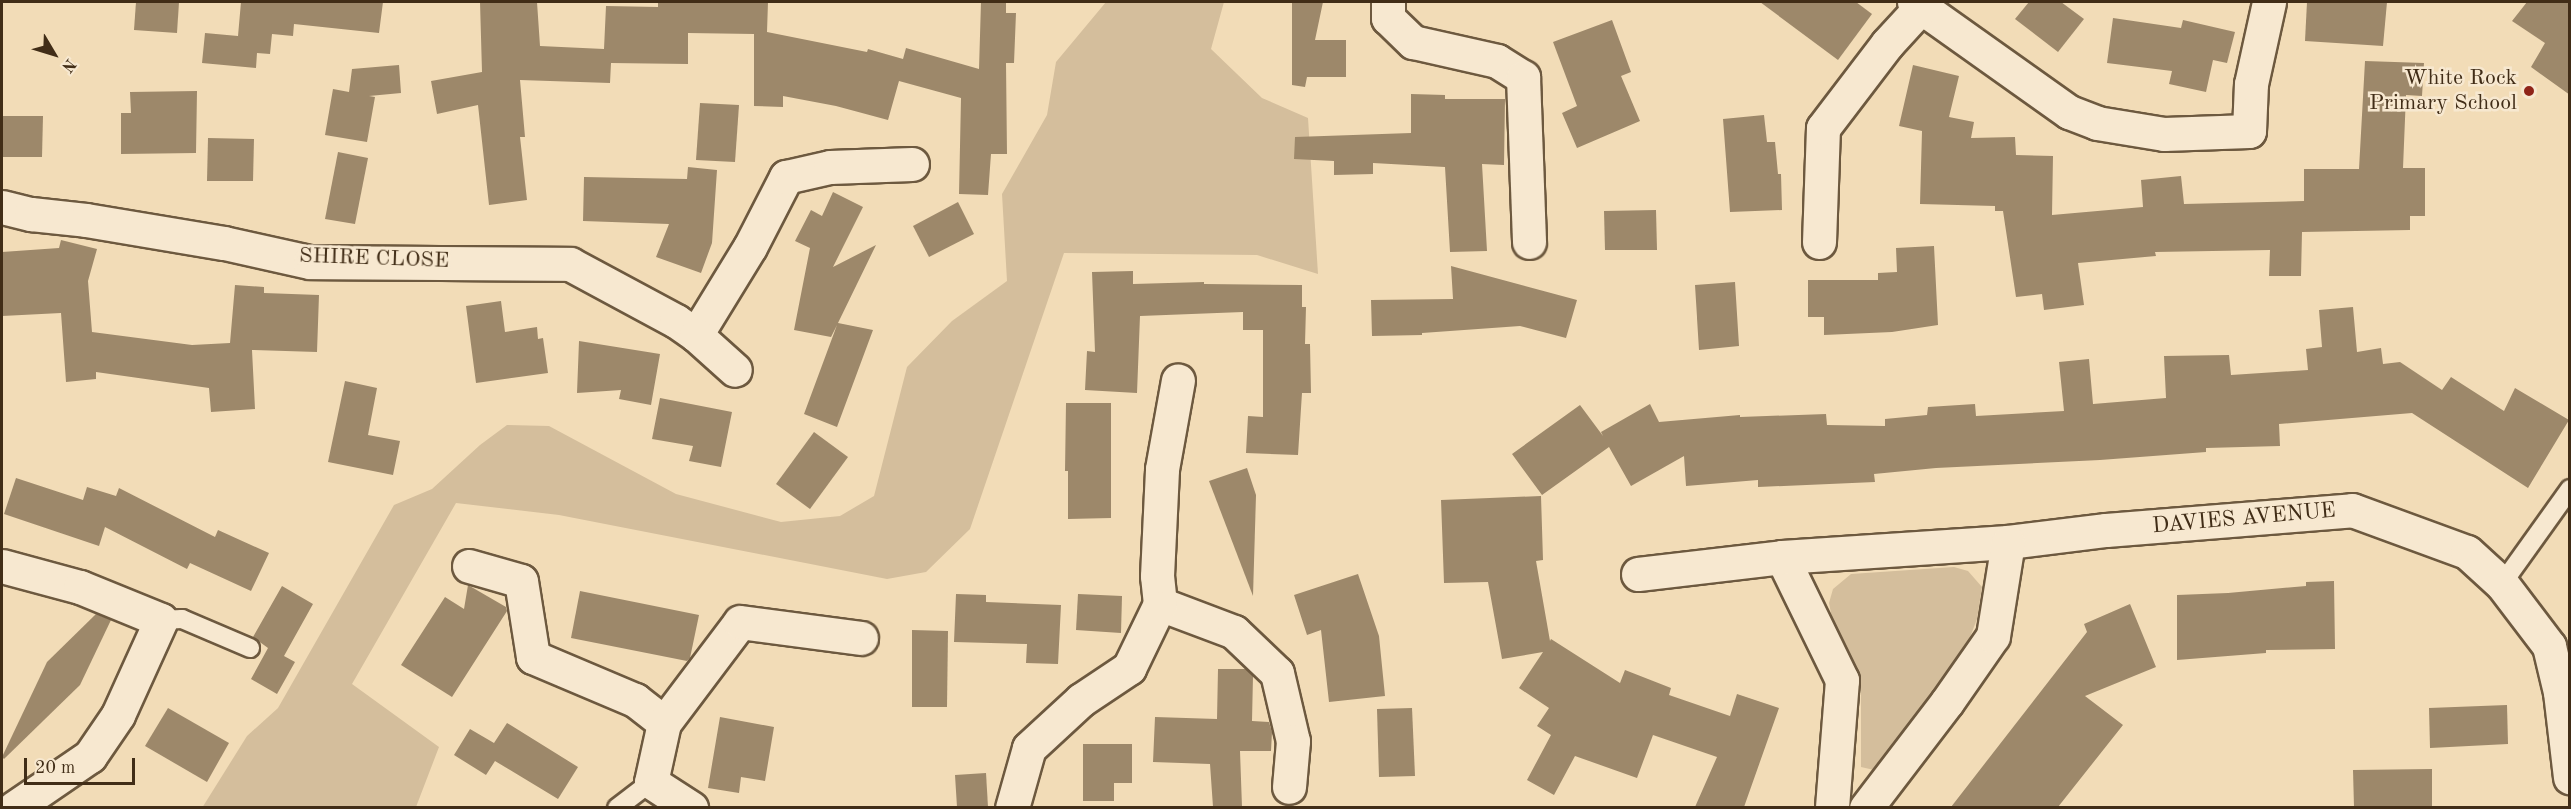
<!DOCTYPE html>
<html>
<head>
<meta charset="utf-8">
<style>
	body { margin:0 }
	#map { position:relative; width:2571px; height:809px; overflow:hidden; background:#f2dcb7; font-family:"Old Standard TT",serif }
	div>[style] { position:absolute }
	.green>* { inset:0; background:#d4be9c }
	.building>* { inset:0; background:#9d886a }
	.roads { filter:drop-shadow(2px 0 #6d593f) drop-shadow(-2px 0 #6d593f) drop-shadow(0 2px #6d593f) drop-shadow(0 -2px #6d593f) }
	.lane>* { height:18px; margin:-9px; padding:0 9px; transform-origin:9px; border-radius:9px; background:#f7e8d0 }
	.street>* { height:33px; margin:-16.5px; padding:0 16.5px; transform-origin:16.5px; border-radius:16.5px; background:#f7e8d0 }
	.dots>* { width:16px; height:16px; translate:-50% -50%; box-sizing:border-box; border:3px solid #f7e8d0; border-radius:50% }
	span { translate:-50% -50%; white-space:nowrap; text-align:center; line-height:1.15; -webkit-text-stroke:5px #f7e8d0; paint-order:stroke }
	.poi-label { font-size:22px; color:#412d17 }
	.right { translate:-100% -50%; text-align:right }
	.street-label { font-size:22px; color:#412d17 }
	.frame { position:absolute; inset:0; border:3px solid #412d17; pointer-events:none }
	.north { position:absolute; left:24px; top:24px; width:60px; height:60px; -webkit-text-stroke:4px #f7e8d0; paint-order:stroke; rotate:128deg; font-size:16px; font-weight:700; line-height:24px; text-align:center; color:#412d17 }
	.north::after { content:''; display:block; margin:auto; width:21px; height:27px; background:#412d17; clip-path:polygon(50% 0,100% 100%,50% 72%,0 100%) }
	.scale { position:absolute; left:24px; top:758px; width:111px; height:27px; box-sizing:border-box; border:3px solid #412d17; border-top:0; padding-left:8px; font-size:18px; line-height:21px; white-space:nowrap; color:#412d17; -webkit-text-stroke:4px #f7e8d0; paint-order:stroke }
</style>
</head>
<body>
<div id="map">
	<div class="green">
		<i style="clip-path:polygon(1106px 2px,1224px 2px,1211px 49px,1262px 98px,1308px 118px,1318px 274px,1257px 255px,1064px 253px,970px 529px,926px 572px,887px 579px,559px 515px,456px 503px,352px 684px,439px 747px,416px 807px,202px 808px,247px 736px,278px 708px,394px 505px,432px 489px,480px 445px,507px 425px,549px 426px,676px 494px,781px 522px,840px 516px,874px 496px,907px 367px,952px 321px,1007px 281px,1002px 194px,1047px 115px,1056px 62px)"></i>
		<i style="clip-path:polygon(1954px 567px,1968px 571px,1982px 587px,1977px 619px,1964px 653px,1889px 757px,1874px 770px,1861px 767px,1861px 676px,1832px 618px,1829px 603px,1833px 589px,1851px 574px)"></i>
	</div>
	<div class="building">
		<i style="clip-path:polygon(136px 2px,179px 2px,177px 33px,134px 30px)"></i>
		<i style="clip-path:polygon(241px 2px,383px 2px,379px 33px,294px 24px,293px 36px,272px 34px,270px 54px,257px 53px,256px 68px,202px 63px,205px 33px,238px 36px)"></i>
		<i style="clip-path:polygon(480px 2px,537px 2px,540px 46px,604px 49px,606px 6px,658px 7px,658px 2px,768px 2px,767px 32px,867px 52px,868px 49px,903px 59px,906px 48px,979px 69px,981px 2px,1006px 2px,1006px 13px,1016px 13px,1014px 63px,1006px 63px,1007px 154px,991px 154px,988px 195px,959px 194px,961px 98px,899px 81px,888px 120px,836px 106px,783px 96px,783px 107px,754px 106px,754px 34px,688px 33px,688px 64px,611px 63px,610px 83px,520px 80px,525px 137px,520px 137px,527px 200px,489px 205px,478px 105px,437px 114px,431px 81px,482px 72px)"></i>
		<i style="clip-path:polygon(1292px 2px,1323px 2px,1315px 40px,1346px 40px,1346px 77px,1307px 77px,1305px 87px,1292px 85px)"></i>
		<i style="clip-path:polygon(1760px 2px,1856px 2px,1872px 14px,1838px 60px)"></i>
		<i style="clip-path:polygon(2029px 2px,2061px 2px,2084px 19px,2058px 52px,2015px 19px)"></i>
		<i style="clip-path:polygon(2307px 2px,2387px 2px,2383px 46px,2305px 41px)"></i>
		<i style="clip-path:polygon(2527px 2px,2570px 2px,2570px 95px,2531px 67px,2545px 43px,2512px 21px)"></i>
		<i style="clip-path:polygon(2113px 18px,2181px 28px,2183px 20px,2235px 32px,2227px 63px,2213px 60px,2206px 92px,2169px 84px,2172px 71px,2107px 63px)"></i>
		<i style="clip-path:polygon(1612px 20px,1631px 72px,1621px 76px,1640px 121px,1577px 148px,1562px 113px,1577px 106px,1553px 42px)"></i>
		<i style="clip-path:polygon(2365px 61px,2424px 63px,2422px 96px,2406px 95px,2403px 168px,2425px 168px,2425px 216px,2410px 216px,2410px 230px,2302px 232px,2301px 276px,2269px 276px,2270px 250px,2155px 252px,2156px 256px,2078px 263px,2084px 305px,2044px 310px,2042px 294px,2016px 297px,2003px 211px,1995px 211px,1995px 206px,1920px 204px,1922px 131px,1899px 126px,1913px 65px,1959px 76px,1949px 117px,1974px 122px,1971px 138px,2015px 137px,2016px 155px,2053px 156px,2052px 215px,2143px 207px,2141px 180px,2181px 176px,2184px 204px,2304px 201px,2304px 169px,2359px 169px)"></i>
		<i style="clip-path:polygon(399px 65px,401px 93px,369px 96px,375px 97px,367px 142px,325px 135px,333px 89px,349px 92px,352px 69px)"></i>
		<i style="clip-path:polygon(197px 91px,196px 153px,121px 154px,121px 113px,131px 113px,130px 92px)"></i>
		<i style="clip-path:polygon(1411px 94px,1445px 95px,1445px 99px,1505px 99px,1504px 165px,1482px 164px,1487px 251px,1450px 252px,1445px 167px,1373px 163px,1373px 174px,1334px 175px,1334px 161px,1294px 159px,1295px 137px,1411px 133px)"></i>
		<i style="clip-path:polygon(700px 103px,739px 105px,735px 162px,696px 160px)"></i>
		<i style="clip-path:polygon(1764px 115px,1767px 142px,1775px 142px,1778px 174px,1781px 174px,1782px 210px,1730px 212px,1723px 119px)"></i>
		<i style="clip-path:polygon(2px 116px,43px 116px,42px 157px,2px 157px)"></i>
		<i style="clip-path:polygon(208px 138px,254px 139px,253px 181px,207px 181px)"></i>
		<i style="clip-path:polygon(338px 152px,368px 158px,355px 224px,325px 219px)"></i>
		<i style="clip-path:polygon(688px 167px,717px 170px,712px 243px,701px 273px,656px 257px,669px 224px,583px 221px,584px 177px,687px 179px)"></i>
		<i style="clip-path:polygon(833px 192px,863px 207px,833px 267px,876px 245px,838px 323px,873px 330px,837px 427px,804px 414px,837px 325px,831px 337px,794px 330px,810px 248px,795px 241px,811px 210px,822px 216px)"></i>
		<i style="clip-path:polygon(958px 202px,974px 234px,929px 257px,913px 226px)"></i>
		<i style="clip-path:polygon(1656px 210px,1657px 250px,1605px 250px,1604px 211px)"></i>
		<i style="clip-path:polygon(61px 240px,97px 249px,88px 281px,92px 332px,192px 345px,230px 343px,235px 285px,264px 287px,264px 293px,319px 295px,317px 352px,252px 350px,255px 409px,211px 412px,209px 388px,96px 372px,96px 379px,66px 382px,61px 313px,2px 316px,2px 252px,59px 248px)"></i>
		<i style="clip-path:polygon(1934px 246px,1938px 325px,1892px 332px,1824px 335px,1824px 317px,1808px 317px,1808px 280px,1878px 280px,1878px 273px,1897px 272px,1896px 248px)"></i>
		<i style="clip-path:polygon(1451px 266px,1577px 300px,1566px 338px,1520px 326px,1422px 333px,1422px 335px,1372px 336px,1371px 300px,1453px 299px)"></i>
		<i style="clip-path:polygon(1133px 271px,1133px 284px,1204px 282px,1204px 284px,1302px 285px,1302px 307px,1306px 307px,1305px 344px,1310px 344px,1311px 393px,1302px 393px,1298px 455px,1246px 453px,1248px 416px,1263px 417px,1263px 330px,1243px 330px,1243px 312px,1140px 316px,1137px 393px,1085px 390px,1087px 351px,1095px 352px,1092px 272px)"></i>
		<i style="clip-path:polygon(1735px 282px,1739px 346px,1699px 350px,1695px 285px)"></i>
		<i style="clip-path:polygon(501px 301px,505px 332px,537px 327px,538px 339px,543px 338px,548px 373px,476px 383px,466px 306px)"></i>
		<i style="clip-path:polygon(2353px 307px,2357px 352px,2381px 348px,2383px 364px,2400px 362px,2442px 390px,2451px 377px,2504px 411px,2515px 388px,2569px 420px,2528px 488px,2412px 413px,2279px 424px,2280px 446px,2206px 448px,2206px 452px,2100px 460px,1936px 468px,1874px 474px,1875px 482px,1758px 487px,1758px 480px,1686px 486px,1684px 456px,1631px 486px,1609px 447px,1542px 495px,1512px 454px,1580px 405px,1603px 436px,1601px 432px,1650px 404px,1659px 422px,1740px 415px,1740px 417px,1826px 414px,1827px 425px,1885px 426px,1885px 419px,1927px 415px,1928px 407px,1975px 404px,1976px 416px,2064px 411px,2059px 362px,2089px 359px,2093px 404px,2166px 398px,2164px 356px,2229px 355px,2231px 375px,2308px 370px,2306px 349px,2322px 347px,2319px 310px)"></i>
		<i style="clip-path:polygon(579px 341px,660px 354px,651px 405px,619px 399px,621px 390px,577px 393px)"></i>
		<i style="clip-path:polygon(345px 381px,377px 388px,368px 435px,400px 441px,393px 475px,328px 462px)"></i>
		<i style="clip-path:polygon(660px 398px,732px 412px,721px 467px,689px 461px,693px 446px,652px 439px)"></i>
		<i style="clip-path:polygon(1066px 403px,1111px 403px,1111px 518px,1068px 519px,1068px 471px,1065px 471px)"></i>
		<i style="clip-path:polygon(814px 432px,848px 457px,810px 509px,776px 484px)"></i>
		<i style="clip-path:polygon(1247px 468px,1256px 495px,1253px 596px,1209px 481px)"></i>
		<i style="clip-path:polygon(16px 478px,83px 500px,87px 487px,116px 496px,119px 488px,215px 537px,218px 530px,269px 553px,251px 591px,190px 563px,187px 569px,105px 527px,99px 546px,4px 514px)"></i>
		<i style="clip-path:polygon(1541px 496px,1543px 560px,1536px 561px,1550px 641px,1551px 639px,1620px 683px,1625px 670px,1671px 688px,1669px 695px,1730px 716px,1737px 694px,1779px 708px,1744px 807px,1695px 807px,1717px 757px,1653px 735px,1637px 778px,1575px 756px,1554px 795px,1527px 780px,1551px 735px,1537px 726px,1549px 708px,1519px 688px,1543px 652px,1502px 659px,1488px 582px,1444px 583px,1441px 500px)"></i>
		<i style="clip-path:polygon(1358px 574px,1379px 636px,1385px 696px,1329px 702px,1321px 630px,1307px 635px,1294px 595px)"></i>
		<i style="clip-path:polygon(2334px 581px,2335px 649px,2266px 650px,2266px 653px,2177px 660px,2177px 595px,2228px 593px,2306px 586px,2306px 582px)"></i>
		<i style="clip-path:polygon(468px 585px,506px 607px,507px 611px,452px 697px,401px 665px,445px 597px,464px 609px)"></i>
		<i style="clip-path:polygon(282px 586px,313px 604px,284px 656px,295px 662px,277px 694px,251px 679px,268px 648px,253px 637px)"></i>
		<i style="clip-path:polygon(580px 591px,699px 615px,690px 658px,687px 661px,571px 638px)"></i>
		<i style="clip-path:polygon(956px 594px,986px 595px,986px 602px,1061px 605px,1058px 664px,1026px 663px,1027px 644px,954px 642px)"></i>
		<i style="clip-path:polygon(1078px 594px,1122px 596px,1121px 633px,1076px 630px)"></i>
		<i style="clip-path:polygon(2130px 604px,2156px 667px,2085px 696px,2123px 725px,2058px 807px,1951px 807px,2087px 632px,2084px 624px)"></i>
		<i style="clip-path:polygon(96px 614px,111px 620px,80px 685px,4px 759px,2px 757px,47px 662px)"></i>
		<i style="clip-path:polygon(912px 630px,948px 631px,947px 707px,912px 707px)"></i>
		<i style="clip-path:polygon(1218px 669px,1246px 669px,1253px 676px,1252px 721px,1269px 722px,1272px 732px,1271px 751px,1240px 751px,1242px 807px,1213px 807px,1210px 764px,1153px 762px,1155px 717px,1217px 719px)"></i>
		<i style="clip-path:polygon(2507px 705px,2508px 744px,2430px 748px,2429px 708px)"></i>
		<i style="clip-path:polygon(168px 708px,229px 743px,207px 782px,145px 746px)"></i>
		<i style="clip-path:polygon(1412px 708px,1415px 776px,1379px 777px,1377px 709px)"></i>
		<i style="clip-path:polygon(720px 717px,774px 727px,765px 781px,741px 777px,739px 793px,708px 788px)"></i>
		<i style="clip-path:polygon(507px 723px,578px 767px,558px 799px,495px 761px,486px 775px,454px 755px,470px 729px,494px 743px)"></i>
		<i style="clip-path:polygon(1083px 744px,1132px 744px,1132px 783px,1114px 783px,1114px 801px,1083px 801px)"></i>
		<i style="clip-path:polygon(2432px 769px,2432px 806px,2354px 807px,2353px 770px)"></i>
		<i style="clip-path:polygon(986px 773px,988px 807px,957px 807px,955px 775px)"></i>
	</div>
	<div class="roads">
		<div class="lane">
			<i style="left:2502px;top:584px;width:117px;rotate:-54.4deg"></i>
			<i style="left:161px;top:620px;width:21px;rotate:-3deg"></i>
			<i style="left:182px;top:619px;width:74px;rotate:23.1deg"></i>
			<i style="left:617px;top:808px;width:43px;rotate:-37.4deg"></i>
		</div>
		<div class="street">
			<i style="left:1388px;top:2px;width:16px;rotate:90deg"></i>
			<i style="left:1388px;top:18px;width:35px;rotate:44deg"></i>
			<i style="left:1413px;top:42px;width:86px;rotate:12.7deg"></i>
			<i style="left:1497px;top:61px;width:31px;rotate:32deg"></i>
			<i style="left:1523px;top:77px;width:165px;rotate:87.9deg"></i>
			<i style="left:1914px;top:2px;width:190px;rotate:35.4deg"></i>
			<i style="left:2069px;top:112px;width:30px;rotate:21deg"></i>
			<i style="left:2097px;top:123px;width:68px;rotate:9.3deg"></i>
			<i style="left:2164px;top:134px;width:85px;rotate:-2deg"></i>
			<i style="left:2249px;top:131px;width:47px;rotate:-87.6deg"></i>
			<i style="left:2251px;top:84px;width:84px;rotate:-77.6deg"></i>
			<i style="left:2px;top:207px;width:30px;rotate:14deg"></i>
			<i style="left:31px;top:214px;width:55px;rotate:6.2deg"></i>
			<i style="left:86px;top:220px;width:140px;rotate:9.5deg"></i>
			<i style="left:224px;top:243px;width:88px;rotate:12.5deg"></i>
			<i style="left:310px;top:262px;width:260px;rotate:0.4deg"></i>
			<i style="left:570px;top:264px;width:120px;rotate:28.3deg"></i>
			<i style="left:676px;top:321px;width:24px;rotate:35deg"></i>
			<i style="left:696px;top:335px;width:103px;rotate:-58.5deg"></i>
			<i style="left:750px;top:247px;width:79px;rotate:-62.8deg"></i>
			<i style="left:786px;top:177px;width:45px;rotate:-12.8deg"></i>
			<i style="left:830px;top:167px;width:82px;rotate:-2.1deg"></i>
			<i style="left:1819px;top:242px;width:114px;rotate:-88deg"></i>
			<i style="left:1823px;top:128px;width:106px;rotate:-52.7deg"></i>
			<i style="left:1887px;top:44px;width:50px;rotate:-47.4deg"></i>
			<i style="left:696px;top:335px;width:52px;rotate:41.9deg"></i>
			<i style="left:1782px;top:557px;width:137px;rotate:64deg"></i>
			<i style="left:1842px;top:680px;width:128px;rotate:94.5deg"></i>
			<i style="left:2px;top:566px;width:81px;rotate:15.1deg"></i>
			<i style="left:80px;top:587px;width:87px;rotate:22.2deg"></i>
			<i style="left:161px;top:620px;width:104px;rotate:114.4deg"></i>
			<i style="left:118px;top:715px;width:50px;rotate:124.3deg"></i>
			<i style="left:90px;top:756px;width:92px;rotate:145.6deg"></i>
			<i style="left:469px;top:566px;width:54px;rotate:16.1deg"></i>
			<i style="left:521px;top:581px;width:77px;rotate:81deg"></i>
			<i style="left:533px;top:657px;width:111px;rotate:22.9deg"></i>
			<i style="left:635px;top:700px;width:37px;rotate:38deg"></i>
			<i style="left:664px;top:723px;width:60px;rotate:102.4deg"></i>
			<i style="left:651px;top:782px;width:48px;rotate:33deg"></i>
			<i style="left:1638px;top:574px;width:145px;rotate:-6.7deg"></i>
			<i style="left:1782px;top:557px;width:226px;rotate:-3.8deg"></i>
			<i style="left:2008px;top:542px;width:99px;rotate:-7deg"></i>
			<i style="left:2106px;top:530px;width:247px;rotate:-4.6deg"></i>
			<i style="left:2352px;top:510px;width:122px;rotate:20.1deg"></i>
			<i style="left:2467px;top:552px;width:47px;rotate:42.4deg"></i>
			<i style="left:2502px;top:584px;width:78px;rotate:52.8deg"></i>
			<i style="left:2549px;top:646px;width:47px;rotate:76.6deg"></i>
			<i style="left:2560px;top:692px;width:86px;rotate:83.3deg"></i>
			<i style="left:1160px;top:604px;width:79px;rotate:20.7deg"></i>
			<i style="left:1234px;top:632px;width:59px;rotate:43.6deg"></i>
			<i style="left:1277px;top:673px;width:70px;rotate:76.8deg"></i>
			<i style="left:1293px;top:741px;width:46px;rotate:95deg"></i>
			<i style="left:664px;top:723px;width:126px;rotate:-53deg"></i>
			<i style="left:740px;top:622px;width:122px;rotate:7.5deg"></i>
			<i style="left:1012px;top:808px;width:62px;rotate:-74.2deg"></i>
			<i style="left:1029px;top:748px;width:71px;rotate:-42.7deg"></i>
			<i style="left:1081px;top:700px;width:58px;rotate:-33.7deg"></i>
			<i style="left:1129px;top:668px;width:71px;rotate:-64.2deg"></i>
			<i style="left:1160px;top:604px;width:28px;rotate:-96deg"></i>
			<i style="left:1157px;top:576px;width:107px;rotate:-87.3deg"></i>
			<i style="left:1162px;top:469px;width:90px;rotate:-79.8deg"></i>
			<i style="left:1866px;top:808px;width:133px;rotate:-52.6deg"></i>
			<i style="left:1947px;top:702px;width:80px;rotate:-55.1deg"></i>
			<i style="left:1993px;top:636px;width:95px;rotate:-80.9deg"></i>
		</div>
	</div>
	<div class="dots">
		<i style="left:2529px;top:91px;background:#8f2418"></i>
	</div>
	<div class="poi-label">
		<span class="right" style="left:2517px;top:91px">White Rock<br>Primary School</span>
	</div>
	<div class="street-label">
		<span style="left:374px;top:259px;rotate:2deg">SHIRE CLOSE</span>
		<span style="left:2244px;top:519px;rotate:-5deg">DAVIES AVENUE</span>
	</div>
	<div class="frame"></div>
	<div class="north">N</div>
	<div class="scale">20 m</div>
</div>
</body>
</html>
